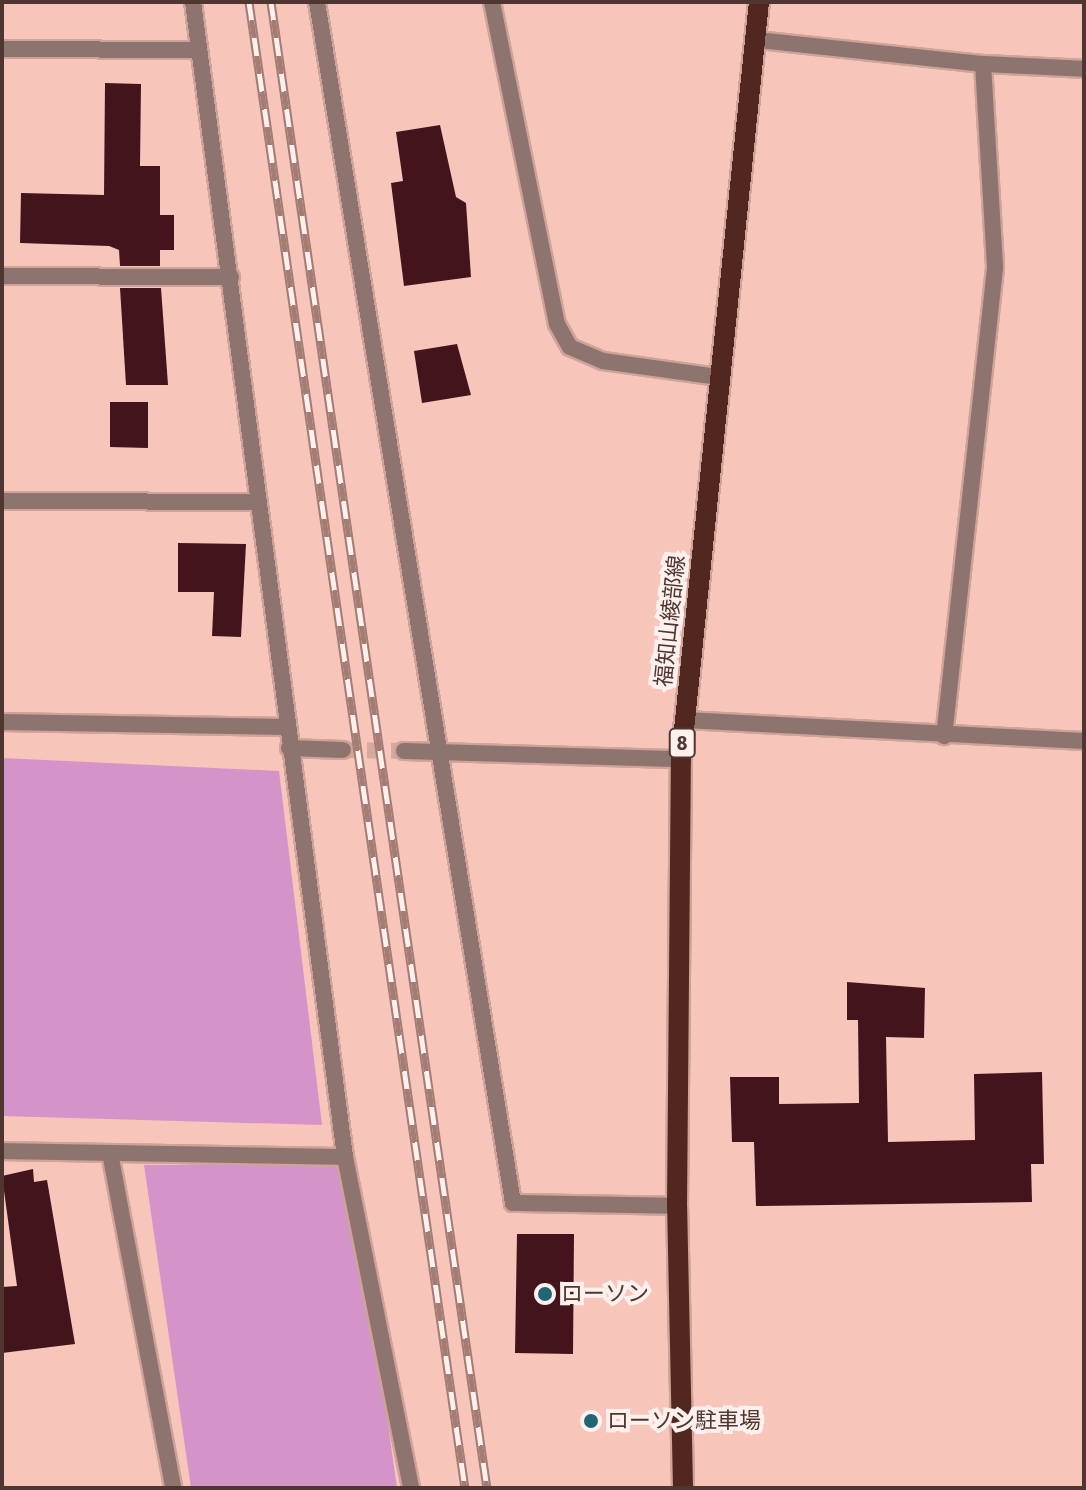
<!DOCTYPE html>
<html>
<head>
<meta charset="utf-8">
<style>
	body { margin:0 }
	#map { position:relative; width:1086px; height:1490px; overflow:hidden; background:#f8c5ba; font-family:"Fira Sans Condensed","Noto Sans JP",sans-serif }
	div>[style] { position:absolute }
	.green>* { inset:0; background:#d494c9 }
	.building>* { inset:0; background:#44141c }
	.minor-tunnel>* { height:16px; margin-top:-8px; transform-origin:0; background:repeating-linear-gradient(90deg,#d6a89e 0 16px,transparent 0 24px) }
	.roads { filter:drop-shadow(2px 0 #cfa399) drop-shadow(-2px 0 #cfa399) drop-shadow(0 2px #cfa399) drop-shadow(0 -2px #cfa399) }
	.minor>* { height:16px; margin:-8px; padding:0 8px; transform-origin:8px; border-radius:8px; background:#8e746e }
	.primary>* { height:20px; margin:-10px; padding:0 10px; transform-origin:10px; border-radius:10px; background:#51271f }
	.rail>* { height:9px; margin-top:-4.5px; transform-origin:0; background:repeating-linear-gradient(90deg,#fef1ed 0 18px,#a37d75 0 36px); box-sizing:border-box; border-block:2px solid #a37d75 }
	.dots>* { width:22px; height:22px; translate:-50% -50%; box-sizing:border-box; border:4px solid #fef1ed; border-radius:50% }
	span { translate:-50% -50%; white-space:nowrap; text-align:center; line-height:1.15; -webkit-text-stroke:8px #fef1ed; paint-order:stroke }
	.shield-label span { padding:2px 6px; background:#fef1ed; border:2px solid; border-radius:6px; -webkit-text-stroke-width:0 }
	.shield-label { font-size:20px; color:#4f3630; font-weight:700 }
	.street-label { font-size:22px; color:#4f3630 }
	.poi-label { font-size:22px; color:#4f3630 }
	.left { translate:0 -50%; text-align:left }
	.frame { position:absolute; inset:0; border:4px solid #4f3630; pointer-events:none }
</style>
</head>
<body>
<div id="map">
	<div class="green">
		<i style="clip-path:polygon(2px 758px,279px 771px,322px 1125px,2px 1116px)"></i>
		<i style="clip-path:polygon(351px 1164px,397px 1488px,191px 1488px,144px 1165px)"></i>
	</div>
	<div class="building">
		<i style="clip-path:polygon(105px 83px,141px 84px,140px 166px,160px 166px,160px 215px,174px 215px,174px 250px,160px 250px,160px 266px,120px 266px,119px 250px,109px 246px,20px 243px,21px 193px,104px 195px)"></i>
		<i style="clip-path:polygon(440px 125px,456px 197px,466px 203px,471px 277px,404px 286px,391px 183px,403px 181px,396px 132px)"></i>
		<i style="clip-path:polygon(120px 288px,161px 288px,168px 385px,126px 385px)"></i>
		<i style="clip-path:polygon(457px 344px,471px 395px,422px 403px,414px 351px)"></i>
		<i style="clip-path:polygon(110px 402px,148px 402px,148px 448px,110px 447px)"></i>
		<i style="clip-path:polygon(178px 543px,246px 544px,241px 637px,212px 636px,214px 592px,178px 592px)"></i>
		<i style="clip-path:polygon(847px 982px,925px 988px,924px 1038px,886px 1037px,888px 1142px,975px 1140px,974px 1074px,1042px 1072px,1044px 1164px,1031px 1164px,1032px 1202px,756px 1206px,754px 1142px,732px 1142px,730px 1077px,779px 1077px,779px 1104px,859px 1103px,858px 1020px,847px 1020px)"></i>
		<i style="clip-path:polygon(33px 1169px,34px 1182px,47px 1180px,75px 1344px,2px 1353px,2px 1287px,17px 1286px,2px 1176px)"></i>
		<i style="clip-path:polygon(517px 1234px,574px 1234px,573px 1354px,515px 1353px)"></i>
	</div>
	<div class="minor-tunnel">
		<i style="left:343px;top:750px;width:61px;rotate:0.9deg"></i>
	</div>
	<div class="roads">
		<div class="minor">
			<i style="left:193px;top:2px;width:1165px;rotate:82.5deg"></i>
			<i style="left:345px;top:1157px;width:338px;rotate:78.7deg"></i>
			<i style="left:317px;top:2px;width:1217px;rotate:80.73deg"></i>
			<i style="left:513px;top:1203px;width:164px;rotate:1deg"></i>
			<i style="left:492px;top:2px;width:328px;rotate:78.6deg"></i>
			<i style="left:557px;top:324px;width:26px;rotate:61deg"></i>
			<i style="left:570px;top:347px;width:36px;rotate:23deg"></i>
			<i style="left:603px;top:361px;width:117px;rotate:7.9deg"></i>
			<i style="left:758px;top:40px;width:226px;rotate:6.1deg"></i>
			<i style="left:983px;top:64px;width:204px;rotate:86.6deg"></i>
			<i style="left:995px;top:268px;width:471px;rotate:96.2deg"></i>
			<i style="left:2px;top:49px;width:197px;rotate:0.3deg"></i>
			<i style="left:983px;top:64px;width:101px;rotate:2.8deg"></i>
			<i style="left:2px;top:276px;width:229px;rotate:0.3deg"></i>
			<i style="left:2px;top:501px;width:255px;rotate:0.2deg"></i>
			<i style="left:684px;top:720px;width:401px;rotate:3deg"></i>
			<i style="left:2px;top:722px;width:285px;rotate:1deg"></i>
			<i style="left:289px;top:748px;width:54px;rotate:2.1deg"></i>
			<i style="left:404px;top:751px;width:277px;rotate:1.7deg"></i>
			<i style="left:2px;top:1151px;width:343px;rotate:1deg"></i>
			<i style="left:110px;top:1153px;width:341px;rotate:79.3deg"></i>
		</div>
		<div class="primary">
			<i style="left:683px;top:1488px;width:282px;rotate:-91.2deg"></i>
			<i style="left:677px;top:1206px;width:447px;rotate:-89.5deg"></i>
			<i style="left:681px;top:759px;width:761px;rotate:-84.12deg"></i>
		</div>
	</div>
	<div class="rail">
		<i style="left:249px;top:2px;width:1502px;rotate:81.73deg"></i>
		<i style="left:271px;top:2px;width:1502px;rotate:81.73deg"></i>
	</div>
	<div class="dots">
		<i style="left:545px;top:1294px;background:#206775"></i>
		<i style="left:591px;top:1421px;background:#206775"></i>
	</div>
	<div class="shield-label">
		<span style="left:682px;top:743px">8</span>
	</div>
	<div class="street-label">
		<span style="left:670px;top:621px;rotate:-84deg">福知山綾部線</span>
	</div>
	<div class="poi-label">
		<span class="left" style="left:561px;top:1294px">ローソン</span>
		<span class="left" style="left:607px;top:1421px">ローソン駐車場</span>
	</div>
	<div class="frame"></div>
</div>
</body>
</html>
